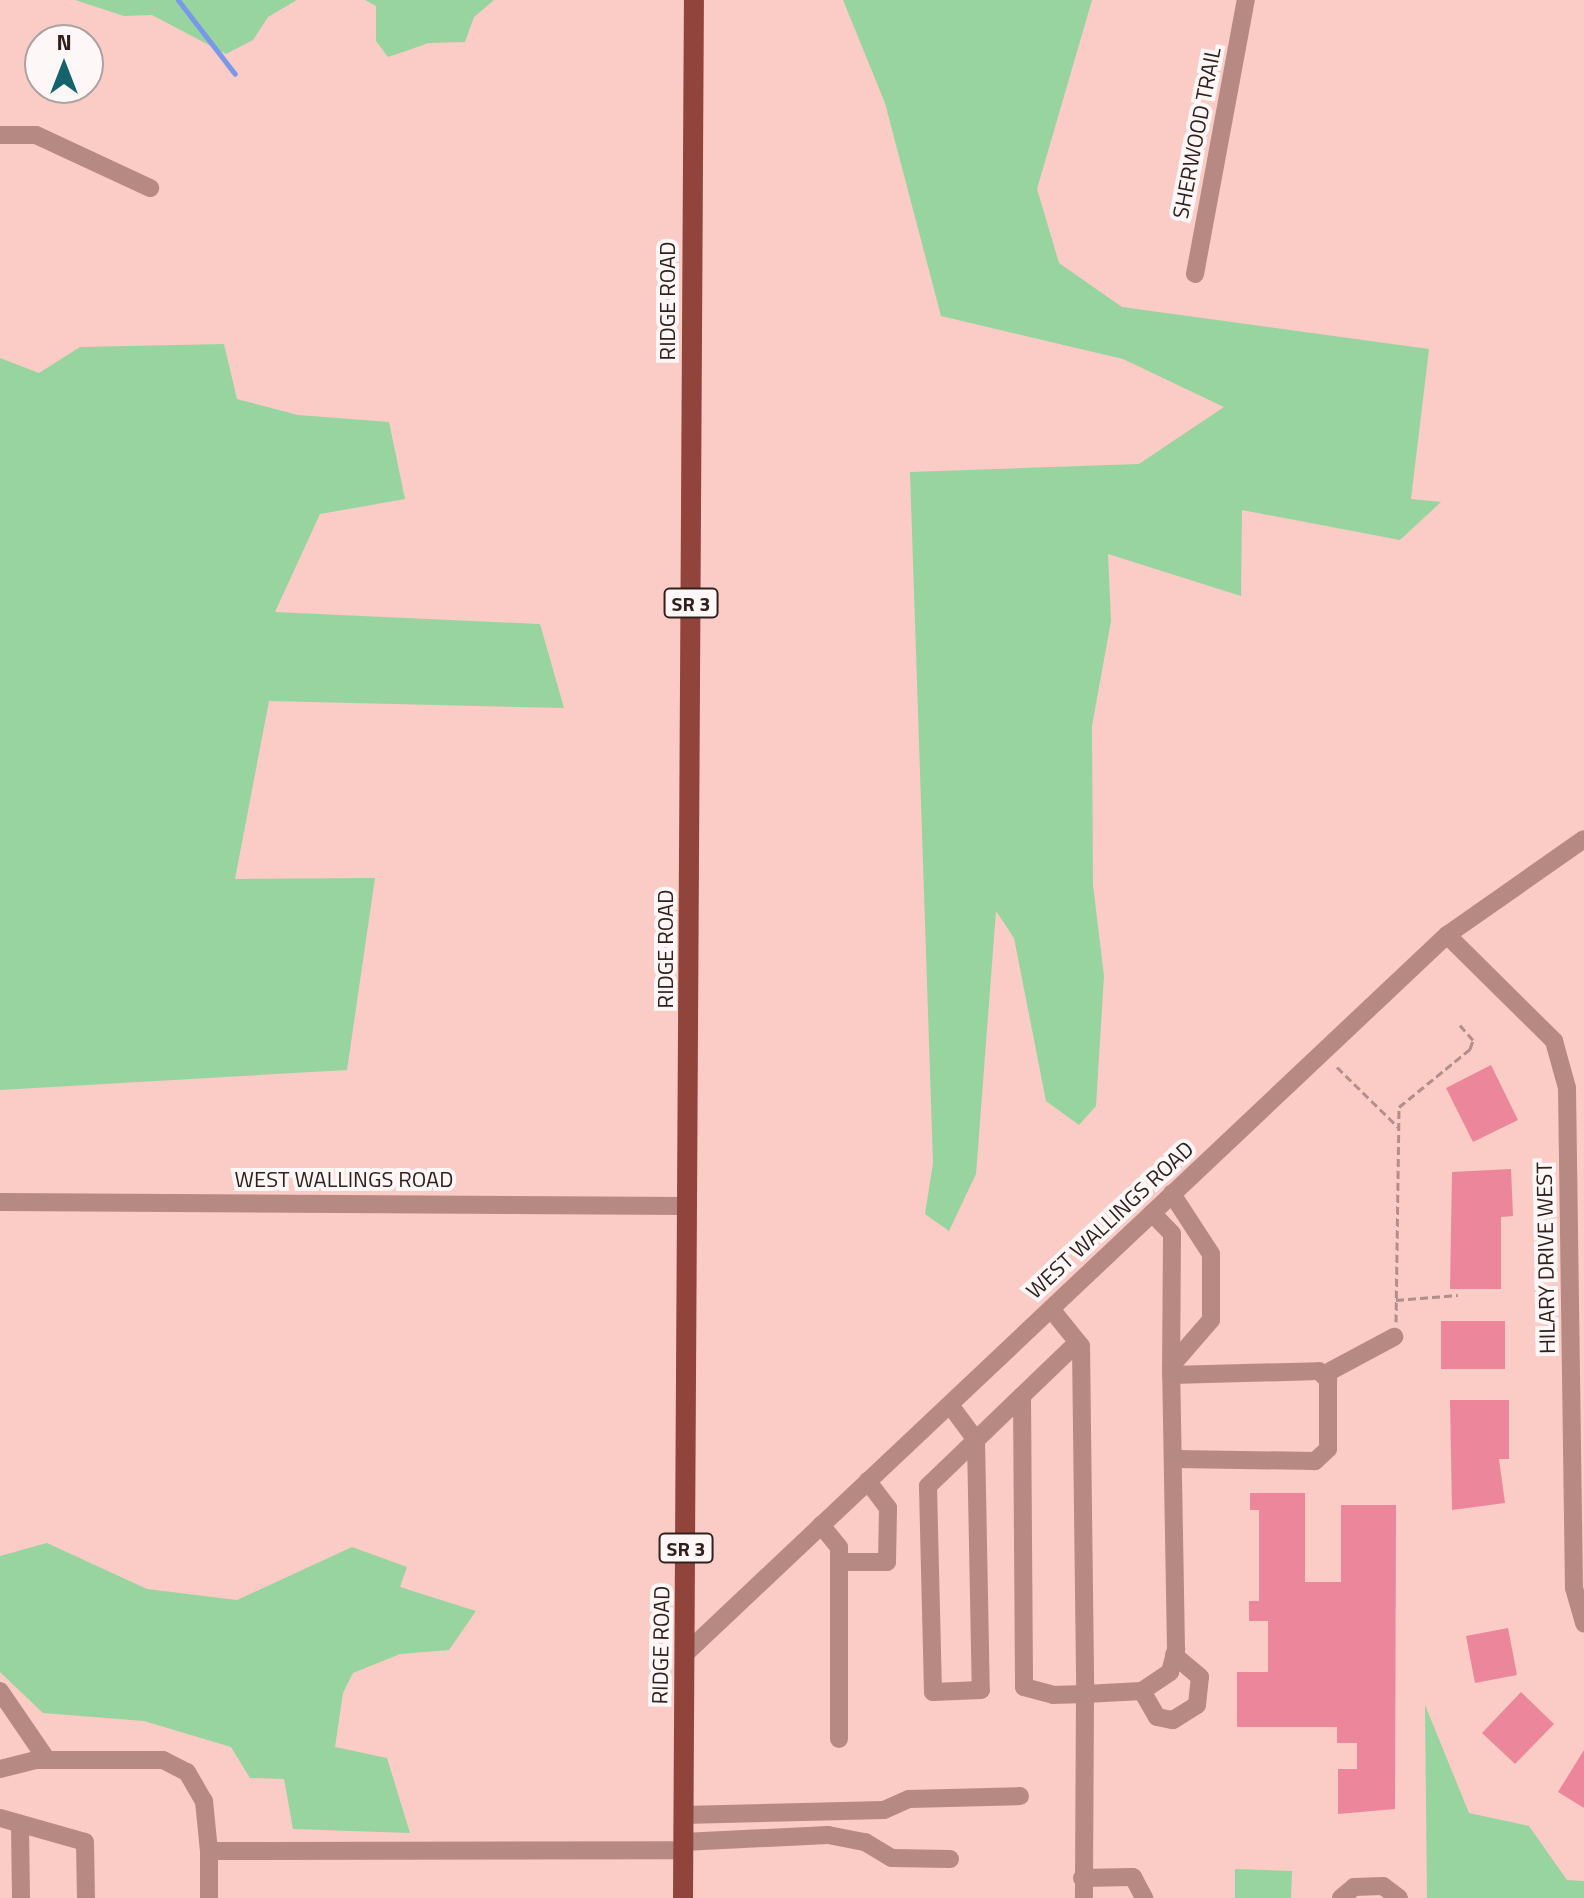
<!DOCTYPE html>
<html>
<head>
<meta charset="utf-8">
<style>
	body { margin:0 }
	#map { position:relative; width:1584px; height:1898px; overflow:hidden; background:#fbcbc5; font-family:"Titillium Web",sans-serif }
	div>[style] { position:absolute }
	.green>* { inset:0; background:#98d49f }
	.stream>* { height:5px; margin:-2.5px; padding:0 2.5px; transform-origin:2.5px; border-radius:2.5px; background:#7a98ea }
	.building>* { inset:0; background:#ec869b }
	.path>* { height:3px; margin-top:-1.5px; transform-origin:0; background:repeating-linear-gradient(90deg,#b38e8a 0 8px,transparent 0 12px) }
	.minor>* { height:18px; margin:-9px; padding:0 9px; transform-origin:9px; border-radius:9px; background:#b68982 }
	.major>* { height:20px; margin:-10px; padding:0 10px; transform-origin:10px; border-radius:10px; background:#91443c }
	span { translate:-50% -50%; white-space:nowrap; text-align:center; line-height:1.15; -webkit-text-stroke:8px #fdf8f7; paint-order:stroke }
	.shield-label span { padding:2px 6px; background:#fdf8f7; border:2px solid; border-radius:6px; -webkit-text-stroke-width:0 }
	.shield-label { font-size:20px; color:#31201e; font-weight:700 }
	.street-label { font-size:22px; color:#31201e }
	.north { position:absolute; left:24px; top:24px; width:80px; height:80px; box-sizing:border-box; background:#fdf8f7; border:2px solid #aba2a0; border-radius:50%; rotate:0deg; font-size:22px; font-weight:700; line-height:32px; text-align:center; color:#31201e }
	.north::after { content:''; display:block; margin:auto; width:28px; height:36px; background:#14626c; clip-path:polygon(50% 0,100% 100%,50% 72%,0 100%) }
</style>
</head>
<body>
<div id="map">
	<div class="green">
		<i style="clip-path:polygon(75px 0,297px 0,268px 17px,253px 40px,226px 54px,152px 15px,124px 16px)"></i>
		<i style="clip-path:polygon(365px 0,494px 0,474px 17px,465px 42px,429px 43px,388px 57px,376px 41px,376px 6px)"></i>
		<i style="clip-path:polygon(843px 0,1092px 0,1037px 189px,1059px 263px,1122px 307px,1429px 349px,1411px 499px,1441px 502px,1400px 540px,1242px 510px,1241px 596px,1108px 554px,1111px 621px,1092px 726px,1093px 885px,1104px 976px,1096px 1106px,1079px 1125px,1046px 1101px,1014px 938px,996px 911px,976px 1174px,949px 1231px,925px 1214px,933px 1163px,910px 472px,1139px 464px,1224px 407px,1123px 359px,941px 316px,885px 103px)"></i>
		<i style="clip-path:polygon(224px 344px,237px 399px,298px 415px,389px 422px,405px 499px,320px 514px,275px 612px,540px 624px,564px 708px,269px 701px,235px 879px,375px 878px,347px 1070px,0 1090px,0 358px,39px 373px,80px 347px)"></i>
		<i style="clip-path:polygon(47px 1543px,147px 1589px,237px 1600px,352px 1547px,407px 1567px,400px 1587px,476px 1611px,449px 1650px,400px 1654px,353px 1673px,343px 1693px,335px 1747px,387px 1758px,410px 1833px,293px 1829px,284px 1779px,250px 1778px,231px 1747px,144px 1721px,43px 1713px,0 1672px,0 1556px)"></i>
		<i style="clip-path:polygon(1425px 1705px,1469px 1813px,1529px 1826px,1567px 1880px,1584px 1881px,1584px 1898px,1427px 1898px)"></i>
		<i style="clip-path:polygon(1235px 1869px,1292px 1871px,1291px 1898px,1235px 1898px)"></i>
	</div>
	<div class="stream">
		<i style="left:178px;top:0;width:93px;rotate:52.4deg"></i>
	</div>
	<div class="building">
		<i style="clip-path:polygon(1491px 1065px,1518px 1120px,1473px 1142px,1446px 1088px)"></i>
		<i style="clip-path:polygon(1511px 1169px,1513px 1216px,1501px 1217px,1501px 1289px,1450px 1289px,1452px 1172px)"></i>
		<i style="clip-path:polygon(1441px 1321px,1505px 1321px,1505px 1369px,1441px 1369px)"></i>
		<i style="clip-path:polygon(1450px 1400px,1509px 1400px,1509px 1459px,1499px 1459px,1505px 1503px,1452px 1510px)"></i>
		<i style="clip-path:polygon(1250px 1493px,1305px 1493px,1305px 1582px,1341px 1582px,1341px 1505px,1396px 1505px,1395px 1809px,1338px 1814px,1338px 1769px,1357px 1769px,1357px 1743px,1337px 1743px,1337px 1727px,1237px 1727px,1237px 1672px,1268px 1672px,1268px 1621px,1249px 1621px,1249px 1601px,1259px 1601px,1259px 1510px,1250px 1510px)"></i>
		<i style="clip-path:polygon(1508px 1628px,1517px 1675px,1475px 1683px,1466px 1636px)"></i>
		<i style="clip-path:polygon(1521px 1692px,1554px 1724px,1515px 1764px,1482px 1733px)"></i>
		<i style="clip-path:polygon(1584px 1750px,1584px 1808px,1558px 1792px)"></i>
	</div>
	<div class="path">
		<i style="left:1337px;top:1067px;width:86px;rotate:44.5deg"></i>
		<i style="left:1396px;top:1300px;width:62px;rotate:-4.6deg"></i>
		<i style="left:1396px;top:1322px;width:215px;rotate:-89.2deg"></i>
		<i style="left:1399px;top:1107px;width:92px;rotate:-39.2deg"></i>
		<i style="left:1470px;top:1049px;width:9px;rotate:-72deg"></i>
		<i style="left:1473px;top:1040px;width:20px;rotate:-131deg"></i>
	</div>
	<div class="minor">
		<i style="left:0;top:135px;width:36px"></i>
		<i style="left:36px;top:135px;width:126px;rotate:24.9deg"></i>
		<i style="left:1195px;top:274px;width:279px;rotate:-79.5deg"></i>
		<i style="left:1447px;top:935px;width:151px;rotate:44.7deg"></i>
		<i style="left:1554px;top:1041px;width:49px;rotate:74.5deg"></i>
		<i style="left:1567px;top:1088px;width:500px;rotate:89.2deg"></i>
		<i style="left:1574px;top:1588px;width:37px;rotate:74deg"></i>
		<i style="left:0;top:1202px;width:688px;rotate:0.33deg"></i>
		<i style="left:1152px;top:1213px;width:29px;rotate:46deg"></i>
		<i style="left:1172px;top:1234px;width:132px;rotate:90.4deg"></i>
		<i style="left:1051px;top:1309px;width:48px;rotate:51deg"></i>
		<i style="left:1081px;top:1346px;width:348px;rotate:89.3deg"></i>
		<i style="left:1085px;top:1694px;width:57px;rotate:-3deg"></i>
		<i style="left:1142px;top:1691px;width:34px;rotate:-34deg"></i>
		<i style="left:1170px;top:1672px;width:24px;rotate:-75deg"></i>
		<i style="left:1176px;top:1649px;width:283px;rotate:-91deg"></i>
		<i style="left:1171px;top:1366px;width:61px;rotate:-49deg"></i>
		<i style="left:1211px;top:1320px;width:66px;rotate:-90deg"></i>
		<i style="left:1211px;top:1254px;width:72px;rotate:-123deg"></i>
		<i style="left:1171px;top:1375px;width:148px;rotate:-1.5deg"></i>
		<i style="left:1319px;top:1371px;width:13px;rotate:45deg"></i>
		<i style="left:1328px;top:1380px;width:69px;rotate:90deg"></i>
		<i style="left:1328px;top:1449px;width:18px;rotate:137deg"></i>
		<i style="left:1315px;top:1461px;width:139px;rotate:-179.2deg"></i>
		<i style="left:1323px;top:1375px;width:81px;rotate:-28.2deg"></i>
		<i style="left:1022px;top:1396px;width:291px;rotate:89.6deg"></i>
		<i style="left:1024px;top:1687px;width:30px;rotate:15deg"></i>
		<i style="left:1053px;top:1695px;width:32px;rotate:-2deg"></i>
		<i style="left:1085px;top:1694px;width:204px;rotate:90.3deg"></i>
		<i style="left:950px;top:1405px;width:44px;rotate:53.4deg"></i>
		<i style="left:976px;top:1440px;width:141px;rotate:-43.9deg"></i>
		<i style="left:976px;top:1440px;width:250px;rotate:88.9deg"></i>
		<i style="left:981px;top:1690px;width:48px;rotate:177.6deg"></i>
		<i style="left:933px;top:1692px;width:206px;rotate:-91.4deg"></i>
		<i style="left:928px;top:1486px;width:66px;rotate:-43.8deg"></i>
		<i style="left:821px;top:1525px;width:28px;rotate:51deg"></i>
		<i style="left:839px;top:1547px;width:192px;rotate:90deg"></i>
		<i style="left:839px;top:1562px;width:48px"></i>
		<i style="left:887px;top:1562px;width:54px;rotate:-88.9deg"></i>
		<i style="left:888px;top:1508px;width:34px;rotate:-127deg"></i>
		<i style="left:685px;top:1654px;width:1048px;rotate:-43.34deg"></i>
		<i style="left:1447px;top:935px;width:167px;rotate:-35deg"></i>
		<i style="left:0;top:1691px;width:83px;rotate:55.7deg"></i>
		<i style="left:1142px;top:1691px;width:30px;rotate:60deg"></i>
		<i style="left:1157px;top:1717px;width:16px;rotate:11deg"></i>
		<i style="left:1173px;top:1720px;width:28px;rotate:-32deg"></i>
		<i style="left:1197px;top:1705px;width:28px;rotate:-84deg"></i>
		<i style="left:1200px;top:1677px;width:34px;rotate:-140deg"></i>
		<i style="left:0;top:1769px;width:38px;rotate:-14deg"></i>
		<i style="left:37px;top:1760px;width:126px"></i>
		<i style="left:163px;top:1760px;width:27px;rotate:27deg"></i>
		<i style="left:187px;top:1772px;width:34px;rotate:60deg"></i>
		<i style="left:204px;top:1801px;width:50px;rotate:84.3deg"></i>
		<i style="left:209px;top:1851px;width:474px;rotate:-0.1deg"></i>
		<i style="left:683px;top:1815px;width:201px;rotate:-1.4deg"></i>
		<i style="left:884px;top:1810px;width:27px;rotate:-24deg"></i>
		<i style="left:909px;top:1799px;width:111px;rotate:-1.5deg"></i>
		<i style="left:0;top:1818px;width:88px;rotate:15.8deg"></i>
		<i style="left:85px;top:1842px;width:56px;rotate:89deg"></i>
		<i style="left:20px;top:1825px;width:73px;rotate:89.2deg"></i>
		<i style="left:683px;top:1842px;width:145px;rotate:-2.8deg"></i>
		<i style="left:828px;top:1835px;width:38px;rotate:11deg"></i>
		<i style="left:865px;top:1842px;width:31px;rotate:31deg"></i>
		<i style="left:892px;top:1858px;width:58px;rotate:1deg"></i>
		<i style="left:209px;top:1851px;width:47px;rotate:90deg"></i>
		<i style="left:1082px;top:1878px;width:51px;rotate:-1.1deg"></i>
		<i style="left:1133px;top:1877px;width:24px;rotate:62deg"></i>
		<i style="left:1341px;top:1898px;width:17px;rotate:-40deg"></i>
		<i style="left:1354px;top:1887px;width:29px;rotate:-2deg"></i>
		<i style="left:1383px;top:1886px;width:20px;rotate:37deg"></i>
	</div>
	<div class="major">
		<i style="left:683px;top:1898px;width:1898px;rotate:-89.67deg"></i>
	</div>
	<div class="shield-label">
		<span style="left:691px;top:603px">SR 3</span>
		<span style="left:686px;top:1548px">SR 3</span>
	</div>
	<div class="street-label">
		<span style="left:1197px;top:133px;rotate:-79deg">SHERWOOD TRAIL</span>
		<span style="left:668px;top:301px;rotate:-90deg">RIDGE ROAD</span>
		<span style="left:666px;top:949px;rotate:-90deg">RIDGE ROAD</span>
		<span style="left:344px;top:1180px">WEST WALLINGS ROAD</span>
		<span style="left:1110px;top:1220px;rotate:-43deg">WEST WALLINGS ROAD</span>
		<span style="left:1546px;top:1258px;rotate:-91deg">HILARY DRIVE WEST</span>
		<span style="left:661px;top:1645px;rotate:-89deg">RIDGE ROAD</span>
	</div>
	<div class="north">N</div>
</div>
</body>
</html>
